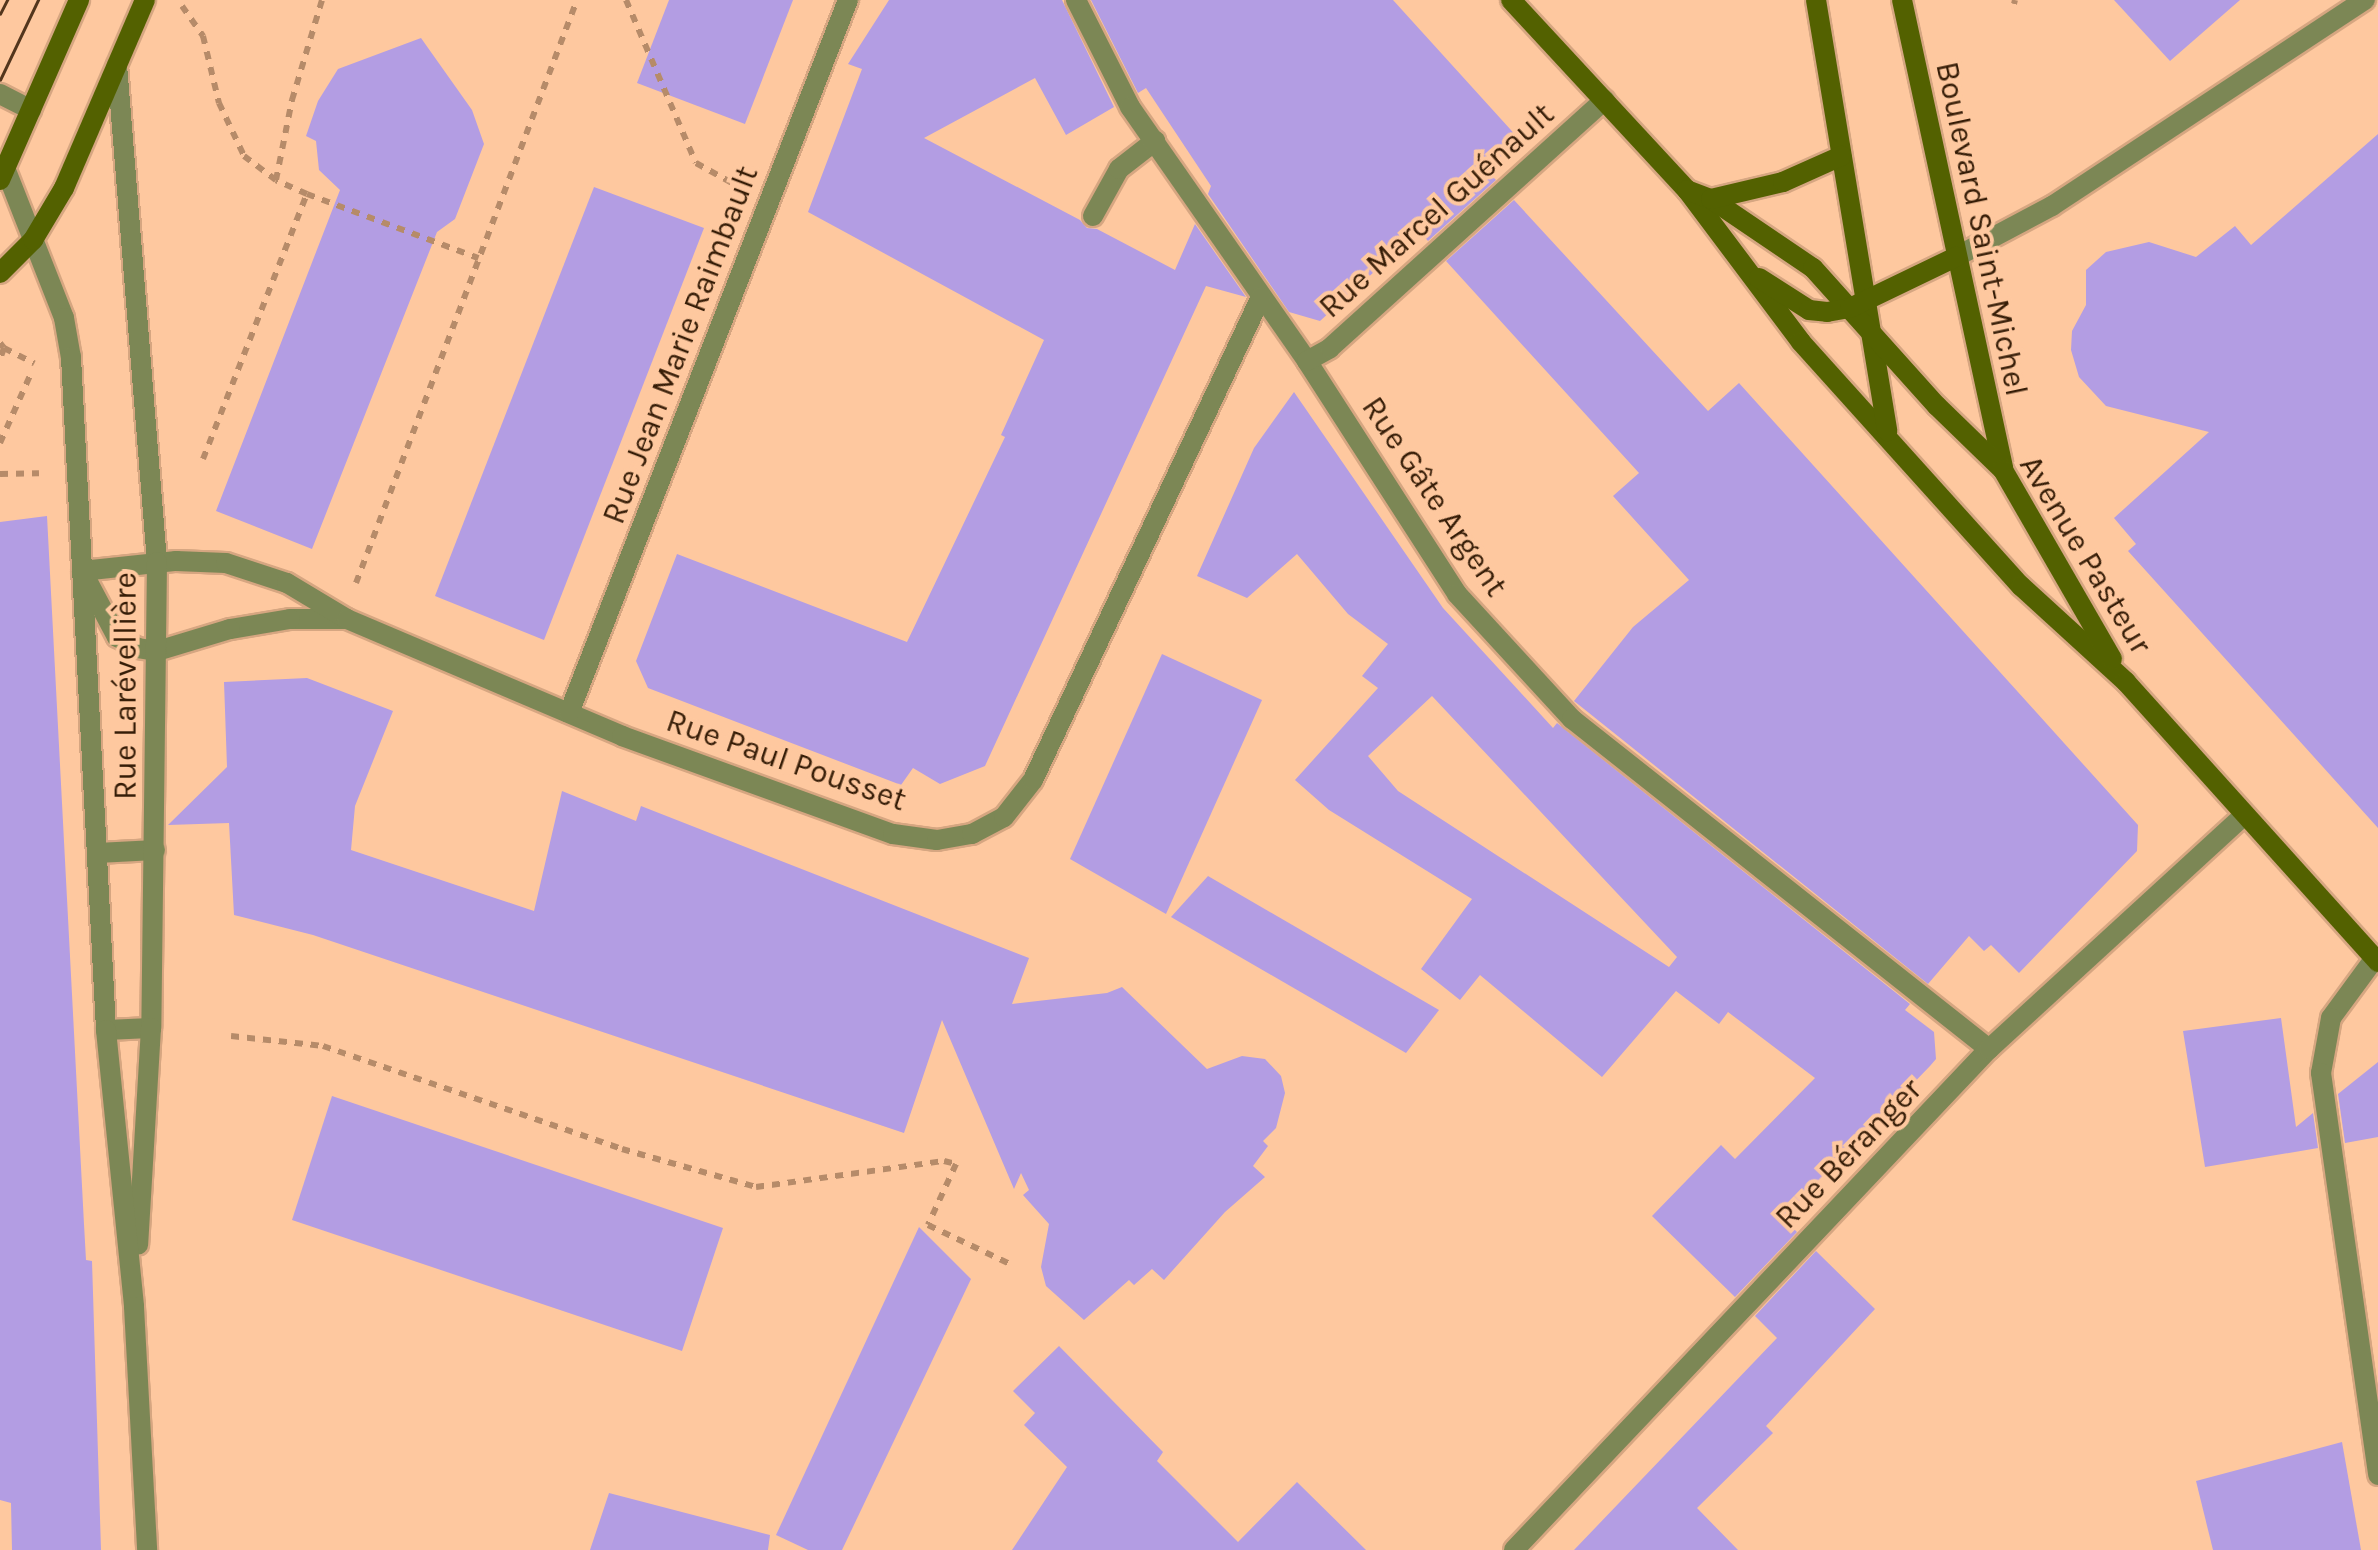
<!DOCTYPE html>
<html>
<head>
<meta charset="utf-8">
<style>
	body { margin:0 }
	#map { position:relative; width:2378px; height:1550px; overflow:hidden; background:#fec89f; font-family:Karla,sans-serif }
	div>[style] { position:absolute }
	.building>* { inset:0; background:#b39de3 }
	.path>* { height:6px; margin-top:-3px; transform-origin:0; background:repeating-linear-gradient(90deg,#b68b69 0 8px,transparent 0 16px) }
	.roads { filter:drop-shadow(2px 0 #d6a681) drop-shadow(-2px 0 #d6a681) drop-shadow(0 2px #d6a681) drop-shadow(0 -2px #d6a681) }
	.service>* { height:20px; margin:-10px; padding:0 10px; transform-origin:10px; border-radius:10px; background:#7c8755 }
	.minor>* { height:20px; margin:-10px; padding:0 10px; transform-origin:10px; border-radius:10px; background:#7c8755 }
	.tertiary>* { height:20px; margin:-10px; padding:0 10px; transform-origin:10px; border-radius:10px; background:#7c8755 }
	.secondary>* { height:20px; margin:-10px; padding:0 10px; transform-origin:10px; border-radius:10px; background:#536100 }
	.tram>* { height:2.5px; margin:-1.25px; padding:0 1.25px; transform-origin:1.25px; border-radius:1.25px; background:#53361d }
	span { translate:-50% -50%; white-space:nowrap; text-align:center; line-height:1.15; -webkit-text-stroke:8px #fec89f; paint-order:stroke }
	.street-label { font-size:32px; color:#361d07 }
</style>
</head>
<body>
<div id="map">
	<div class="building">
		<i style="clip-path:polygon(669px 0,793px 0,745px 124px,637px 83px)"></i>
		<i style="clip-path:polygon(889px 0,1062px 0,1114px 107px,1066px 135px,1035px 78px,924px 138px,1080px 220px,1087px 228px,1097px 229px,1175px 270px,1195px 224px,1246px 297px,1206px 286px,985px 766px,940px 784px,913px 768px,901px 785px,648px 688px,636px 661px,677px 554px,907px 642px,1005px 437px,1001px 435px,1044px 340px,808px 212px,862px 69px,848px 64px)"></i>
		<i style="clip-path:polygon(1091px 0,1393px 0,1520px 140px,1486px 170px,1496px 180px,1428px 241px,1419px 231px,1320px 321px,1289px 312px,1208px 194px,1211px 186px,1146px 88px,1138px 93px)"></i>
		<i style="clip-path:polygon(2114px 0,2240px 0,2170px 61px)"></i>
		<i style="clip-path:polygon(421px 38px,472px 110px,484px 144px,455px 219px,437px 232px,312px 549px,216px 511px,340px 190px,319px 170px,316px 141px,306px 136px,318px 101px,338px 69px)"></i>
		<i style="clip-path:polygon(2378px 134px,2378px 828px,2128px 551px,2136px 544px,2114px 518px,2209px 432px,2106px 406px,2079px 377px,2071px 350px,2072px 331px,2086px 305px,2086px 270px,2106px 252px,2149px 242px,2196px 257px,2235px 226px,2251px 245px)"></i>
		<i style="clip-path:polygon(594px 187px,704px 228px,544px 640px,435px 596px)"></i>
		<i style="clip-path:polygon(1514px 200px,1708px 411px,1739px 383px,2138px 825px,2137px 851px,2019px 973px,1991px 945px,1984px 951px,1969px 936px,1928px 984px,1574px 701px,1633px 627px,1689px 580px,1613px 496px,1639px 473px,1446px 261px)"></i>
		<i style="clip-path:polygon(evenodd,1294px 392px,1443px 608px,1553px 728px,1557px 723px,1910px 1004px,1905px 1010px,1934px 1032px,1936px 1059px,1930px 1066px,1783px 1218px,1797px 1232px,1735px 1297px,1652px 1216px,1721px 1145px,1735px 1159px,1815px 1078px,1728px 1012px,1719px 1024px,1676px 991px,1602px 1077px,1480px 975px,1460px 1000px,1421px 969px,1472px 899px,1329px 810px,1295px 780px,1378px 688px,1362px 676px,1388px 644px,1348px 614px,1297px 554px,1247px 598px,1197px 576px,1254px 448px,1294px 392px,1432px 696px,1677px 957px,1669px 967px,1398px 791px,1368px 756px,1432px 696px)"></i>
		<i style="clip-path:polygon(47px 516px,84px 1224px,86px 1260px,92px 1261px,101px 1550px,12px 1550px,11px 1503px,0 1500px,0 522px)"></i>
		<i style="clip-path:polygon(1162px 654px,1262px 700px,1166px 914px,1070px 859px)"></i>
		<i style="clip-path:polygon(307px 678px,393px 711px,355px 806px,351px 850px,534px 911px,562px 791px,636px 821px,641px 806px,1029px 958px,1012px 1004px,1107px 993px,1122px 987px,1207px 1069px,1242px 1056px,1265px 1059px,1281px 1076px,1285px 1093px,1276px 1128px,1263px 1141px,1268px 1146px,1253px 1166px,1265px 1177px,1225px 1212px,1164px 1280px,1152px 1269px,1134px 1285px,1129px 1280px,1084px 1320px,1046px 1286px,1041px 1267px,1049px 1224px,1023px 1195px,1029px 1190px,1021px 1173px,1014px 1189px,942px 1020px,904px 1133px,313px 935px,234px 915px,229px 823px,168px 825px,227px 767px,224px 682px)"></i>
		<i style="clip-path:polygon(1208px 876px,1439px 1010px,1406px 1053px,1171px 917px)"></i>
		<i style="clip-path:polygon(2281px 1018px,2296px 1127px,2313px 1113px,2318px 1148px,2205px 1167px,2183px 1031px)"></i>
		<i style="clip-path:polygon(2378px 1062px,2378px 1137px,2345px 1143px,2338px 1094px)"></i>
		<i style="clip-path:polygon(332px 1096px,723px 1228px,682px 1351px,292px 1220px)"></i>
		<i style="clip-path:polygon(919px 1227px,971px 1279px,842px 1550px,808px 1550px,776px 1535px)"></i>
		<i style="clip-path:polygon(1816px 1251px,1875px 1309px,1766px 1426px,1773px 1433px,1697px 1508px,1738px 1550px,1574px 1550px,1777px 1338px,1755px 1316px)"></i>
		<i style="clip-path:polygon(1059px 1346px,1163px 1452px,1157px 1461px,1238px 1542px,1297px 1482px,1366px 1550px,1012px 1550px,1067px 1467px,1024px 1425px,1035px 1413px,1013px 1391px)"></i>
		<i style="clip-path:polygon(2342px 1442px,2361px 1550px,2213px 1550px,2196px 1481px)"></i>
		<i style="clip-path:polygon(609px 1493px,770px 1535px,768px 1550px,590px 1550px)"></i>
	</div>
	<div class="path">
		<i style="left:626px;top:0;width:177px;rotate:66.8deg"></i>
		<i style="left:696px;top:163px;width:43px;rotate:28.9deg"></i>
		<i style="left:2014px;top:4px;width:4px;rotate:-76deg"></i>
		<i style="left:182px;top:6px;width:37px;rotate:55deg"></i>
		<i style="left:203px;top:36px;width:69px;rotate:76.6deg"></i>
		<i style="left:219px;top:103px;width:59px;rotate:64.7deg"></i>
		<i style="left:244px;top:156px;width:40px;rotate:37deg"></i>
		<i style="left:307px;top:194px;width:183px;rotate:20.5deg"></i>
		<i style="left:0;top:343px;width:6px;rotate:51deg"></i>
		<i style="left:4px;top:348px;width:12px;rotate:110deg"></i>
		<i style="left:4px;top:348px;width:34px;rotate:27deg"></i>
		<i style="left:0;top:443px;width:79px;rotate:-66deg"></i>
		<i style="left:203px;top:459px;width:285px;rotate:-68.6deg"></i>
		<i style="left:307px;top:194px;width:34px;rotate:-156deg"></i>
		<i style="left:276px;top:180px;width:82px;rotate:-78.7deg"></i>
		<i style="left:292px;top:100px;width:104px;rotate:-73.3deg"></i>
		<i style="left:0;top:474px;width:39px;rotate:-1deg"></i>
		<i style="left:356px;top:583px;width:623px;rotate:-69.24deg"></i>
		<i style="left:231px;top:1036px;width:93px;rotate:6.2deg"></i>
		<i style="left:323px;top:1046px;width:316px;rotate:19deg"></i>
		<i style="left:622px;top:1149px;width:139px;rotate:15.8deg"></i>
		<i style="left:756px;top:1187px;width:190px;rotate:-7.9deg"></i>
		<i style="left:944px;top:1161px;width:12px;rotate:14deg"></i>
		<i style="left:956px;top:1164px;width:67px;rotate:114.7deg"></i>
		<i style="left:928px;top:1225px;width:89px;rotate:25.4deg"></i>
	</div>
	<div class="roads">
		<div class="service">
			<i style="left:0;top:94px;width:35px;rotate:27deg"></i>
			<i style="left:1093px;top:216px;width:54px;rotate:-61deg"></i>
			<i style="left:1119px;top:169px;width:46px;rotate:-37.9deg"></i>
			<i style="left:98px;top:853px;width:57px;rotate:-3deg"></i>
			<i style="left:106px;top:1030px;width:45px;rotate:-2.5deg"></i>
		</div>
		<div class="minor">
			<i style="left:1076px;top:0;width:120px;rotate:63.2deg"></i>
			<i style="left:1130px;top:107px;width:310px;rotate:55.1deg"></i>
			<i style="left:1307px;top:361px;width:277px;rotate:57.2deg"></i>
			<i style="left:1457px;top:594px;width:170px;rotate:47.4deg"></i>
			<i style="left:1572px;top:719px;width:532px;rotate:38.36deg"></i>
			<i style="left:1956px;top:257px;width:109px;rotate:-28deg"></i>
			<i style="left:2052px;top:206px;width:375px;rotate:-33.4deg"></i>
			<i style="left:1307px;top:361px;width:26px;rotate:-29deg"></i>
			<i style="left:1330px;top:348px;width:370px;rotate:-42.1deg"></i>
			<i style="left:347px;top:619px;width:57px;rotate:180deg"></i>
			<i style="left:290px;top:619px;width:61px;rotate:170.5deg"></i>
			<i style="left:230px;top:629px;width:76px;rotate:163.2deg"></i>
			<i style="left:157px;top:651px;width:19px;rotate:-171deg"></i>
			<i style="left:138px;top:648px;width:24px;rotate:-152deg"></i>
			<i style="left:117px;top:637px;width:75px;rotate:-117.9deg"></i>
			<i style="left:82px;top:571px;width:95px;rotate:-6.1deg"></i>
			<i style="left:176px;top:561px;width:50px;rotate:2.3deg"></i>
			<i style="left:226px;top:563px;width:64px;rotate:18.2deg"></i>
			<i style="left:287px;top:583px;width:70px;rotate:31deg"></i>
			<i style="left:347px;top:619px;width:299px;rotate:23deg"></i>
			<i style="left:622px;top:736px;width:288px;rotate:19.9deg"></i>
			<i style="left:893px;top:834px;width:44px;rotate:7.8deg"></i>
			<i style="left:937px;top:840px;width:36px;rotate:-10deg"></i>
			<i style="left:972px;top:834px;width:36px;rotate:-28deg"></i>
			<i style="left:1004px;top:817px;width:47px;rotate:-51.9deg"></i>
			<i style="left:1033px;top:780px;width:534px;rotate:-64.73deg"></i>
			<i style="left:569px;top:713px;width:766px;rotate:-68.63deg"></i>
			<i style="left:2375px;top:958px;width:74px;rotate:126.3deg"></i>
			<i style="left:2331px;top:1018px;width:56px;rotate:100.3deg"></i>
			<i style="left:2321px;top:1073px;width:406px;rotate:81.9deg"></i>
			<i style="left:1514px;top:1550px;width:690px;rotate:-46.53deg"></i>
			<i style="left:1989px;top:1049px;width:345px;rotate:-42.5deg"></i>
		</div>
		<div class="tertiary">
			<i style="left:117px;top:65px;width:499px;rotate:85.4deg"></i>
			<i style="left:157px;top:562px;width:466px;rotate:90.7deg"></i>
			<i style="left:151px;top:1028px;width:217px;rotate:93.4deg"></i>
			<i style="left:5px;top:168px;width:161px;rotate:68.5deg"></i>
			<i style="left:64px;top:318px;width:40px;rotate:80deg"></i>
			<i style="left:71px;top:357px;width:674px;rotate:87.02deg"></i>
			<i style="left:106px;top:1030px;width:278px;rotate:84.2deg"></i>
			<i style="left:134px;top:1307px;width:243px;rotate:86.9deg"></i>
		</div>
		<div class="secondary">
			<i style="left:1511px;top:0;width:259px;rotate:47.2deg"></i>
			<i style="left:1687px;top:190px;width:190px;rotate:53.1deg"></i>
			<i style="left:1801px;top:342px;width:329px;rotate:48deg"></i>
			<i style="left:2021px;top:586px;width:142px;rotate:42.4deg"></i>
			<i style="left:2126px;top:682px;width:377px;rotate:48deg"></i>
			<i style="left:1816px;top:0;width:437px;rotate:80.6deg"></i>
			<i style="left:1902px;top:0;width:479px;rotate:77.8deg"></i>
			<i style="left:0;top:180px;width:197px;rotate:-66.3deg"></i>
			<i style="left:1687px;top:190px;width:26px;rotate:21deg"></i>
			<i style="left:1711px;top:199px;width:123px;rotate:34.1deg"></i>
			<i style="left:1813px;top:268px;width:186px;rotate:48.1deg"></i>
			<i style="left:1937px;top:406px;width:92px;rotate:44.1deg"></i>
			<i style="left:2003px;top:470px;width:218px;rotate:60deg"></i>
			<i style="left:1711px;top:199px;width:74px;rotate:-13.3deg"></i>
			<i style="left:1783px;top:182px;width:64px;rotate:-24.1deg"></i>
			<i style="left:0;top:273px;width:47px;rotate:-45deg"></i>
			<i style="left:33px;top:240px;width:61px;rotate:-59.2deg"></i>
			<i style="left:64px;top:188px;width:205px;rotate:-66.7deg"></i>
			<i style="left:1759px;top:278px;width:59px;rotate:32.6deg"></i>
			<i style="left:1809px;top:310px;width:18px;rotate:6deg"></i>
			<i style="left:1827px;top:312px;width:23px;rotate:-10deg"></i>
			<i style="left:1850px;top:308px;width:118px;rotate:-25.7deg"></i>
		</div>
	</div>
	<div class="tram">
		<i style="left:0;top:14px;width:16px;rotate:-63deg"></i>
		<i style="left:0;top:80px;width:89px;rotate:-64.6deg"></i>
	</div>
	<div class="street-label">
		<span style="left:1437px;top:211px;rotate:-42deg">Rue Marcel Guénault</span>
		<span style="left:1981px;top:229px;rotate:78deg">Boulevard Saint-Michel</span>
		<span style="left:681px;top:345px;rotate:-69deg">Rue Jean Marie Raimbault</span>
		<span style="left:1434px;top:497px;rotate:56deg">Rue Gâte Argent</span>
		<span style="left:2085px;top:555px;rotate:59deg">Avenue Pasteur</span>
		<span style="left:126px;top:686px;rotate:-90deg">Rue Larévellière</span>
		<span style="left:786px;top:761px;rotate:19deg">Rue Paul Pousset</span>
		<span style="left:1849px;top:1154px;rotate:-46deg">Rue Béranger</span>
	</div>
</div>
</body>
</html>
